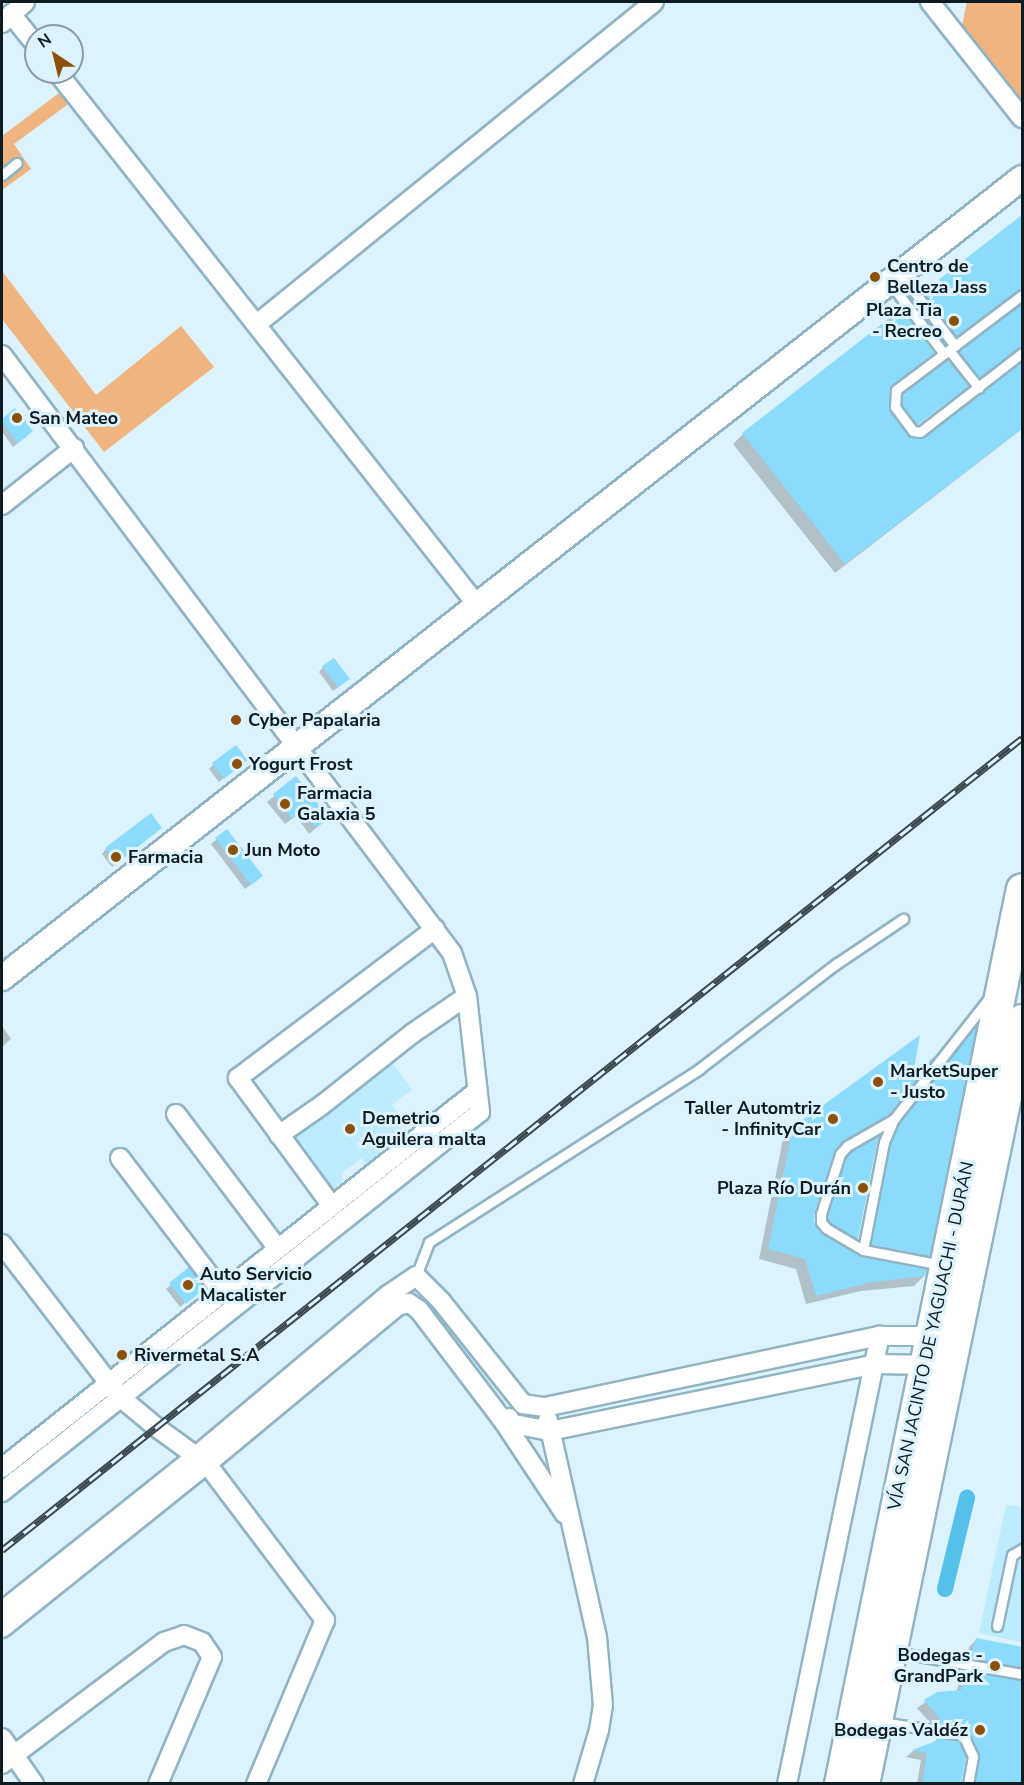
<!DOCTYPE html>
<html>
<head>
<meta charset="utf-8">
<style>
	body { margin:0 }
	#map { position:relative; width:1024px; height:1785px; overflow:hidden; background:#dcf2fc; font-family:"Nunito Sans",sans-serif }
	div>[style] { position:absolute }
	.built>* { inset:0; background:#bdebff }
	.green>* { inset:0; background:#efb47f }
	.shadow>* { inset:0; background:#0003 }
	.canal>* { height:16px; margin:-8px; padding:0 8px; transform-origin:8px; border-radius:8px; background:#55c1ea }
	.building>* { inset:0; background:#8bdbfd }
	.roads { filter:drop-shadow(2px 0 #90b4c4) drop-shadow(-2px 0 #90b4c4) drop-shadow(0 2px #90b4c4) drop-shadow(0 -2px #90b4c4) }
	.service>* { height:9px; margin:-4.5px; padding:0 4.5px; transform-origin:4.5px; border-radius:4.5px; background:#fff }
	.minor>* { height:18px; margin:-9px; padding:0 9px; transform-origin:9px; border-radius:9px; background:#fff }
	.tertiary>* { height:24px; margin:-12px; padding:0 12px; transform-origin:12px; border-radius:12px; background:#fff }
	.primary>* { height:30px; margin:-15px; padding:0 15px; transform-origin:15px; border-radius:15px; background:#fff }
	.rail>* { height:7px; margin-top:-3.5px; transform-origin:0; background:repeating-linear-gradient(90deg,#dcf2fc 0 14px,#3a484f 0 28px); box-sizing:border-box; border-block:2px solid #3a484f }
	.dots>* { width:16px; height:16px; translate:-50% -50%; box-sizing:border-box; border:3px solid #dcf2fc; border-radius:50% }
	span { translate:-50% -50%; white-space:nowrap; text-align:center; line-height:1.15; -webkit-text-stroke:6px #dcf2fc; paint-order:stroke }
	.poi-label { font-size:18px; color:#0e1b21; font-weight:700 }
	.left { translate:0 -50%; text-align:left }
	.right { translate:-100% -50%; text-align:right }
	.street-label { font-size:18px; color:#0e1b21 }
	.frame { position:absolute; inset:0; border:3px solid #0e1b21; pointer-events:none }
	.north { position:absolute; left:24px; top:24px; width:60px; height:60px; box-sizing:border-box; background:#dcf2fc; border:2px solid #8a9ca4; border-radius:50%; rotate:325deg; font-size:16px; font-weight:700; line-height:24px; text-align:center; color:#0e1b21 }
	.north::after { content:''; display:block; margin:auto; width:21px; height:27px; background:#8b510a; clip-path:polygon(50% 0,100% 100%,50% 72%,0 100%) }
</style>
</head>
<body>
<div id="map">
	<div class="built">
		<i style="clip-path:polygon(390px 1060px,412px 1089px,392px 1105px,406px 1125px,377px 1148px,380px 1153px,366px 1164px,362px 1158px,343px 1172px,342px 1182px,332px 1190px,323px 1188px,291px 1146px,293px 1134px)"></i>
		<i style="clip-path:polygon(1006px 1505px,1022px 1507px,1022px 1642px,979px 1633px)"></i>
	</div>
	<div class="green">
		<i style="clip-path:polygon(967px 2px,1022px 2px,1022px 118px,959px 39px)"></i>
		<i style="clip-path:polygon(63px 90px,71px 102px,14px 144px,31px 169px,2px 190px,2px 136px)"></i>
		<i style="clip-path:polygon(2px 271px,96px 395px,181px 326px,214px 367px,104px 452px,2px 319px)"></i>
	</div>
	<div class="shadow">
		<i style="clip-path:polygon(evenodd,1022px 216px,1022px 429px,835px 573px,733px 444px,743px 434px,932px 352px,889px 388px,887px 408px,892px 416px,893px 405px,904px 395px,949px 364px,1018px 308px,1015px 298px,1006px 299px,945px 345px,914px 303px,1022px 216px,1007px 357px,1017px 358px,1018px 366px,924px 439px,907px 437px,905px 434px,1007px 357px)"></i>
		<i style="clip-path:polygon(15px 410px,27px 436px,13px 447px,2px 432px,2px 421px)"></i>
		<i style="clip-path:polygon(323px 667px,344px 683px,333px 691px,319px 672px)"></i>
		<i style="clip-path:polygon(241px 764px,219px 782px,209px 769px,213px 765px)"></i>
		<i style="clip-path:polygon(296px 778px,327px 818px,309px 834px,296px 816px,285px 824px,267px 802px)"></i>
		<i style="clip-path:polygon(227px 831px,257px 880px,245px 889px,211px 844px)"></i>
		<i style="clip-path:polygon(156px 832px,112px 867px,102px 854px,106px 849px)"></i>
		<i style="clip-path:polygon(2px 1026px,11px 1039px,2px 1047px)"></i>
		<i style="clip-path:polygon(974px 1029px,928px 1255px,918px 1265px,862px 1254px,881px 1155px,890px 1134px)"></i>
		<i style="clip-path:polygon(888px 1113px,878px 1123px,834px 1149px,813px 1212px,813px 1222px,821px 1233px,819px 1226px,842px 1163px,852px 1152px,878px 1138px,857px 1239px,846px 1249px,859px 1257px,924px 1276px,914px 1286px,861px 1291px,806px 1304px,796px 1269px,759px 1259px,783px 1139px,794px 1128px)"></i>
		<i style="clip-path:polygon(189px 1269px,198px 1292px,180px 1307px,166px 1289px)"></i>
		<i style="clip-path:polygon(976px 1640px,1022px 1649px,1022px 1784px,970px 1784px,973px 1765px,960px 1737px,934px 1727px,917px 1708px,938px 1693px,956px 1692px,960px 1680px,967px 1673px,1021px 1682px,1016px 1674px,964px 1665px,969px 1647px)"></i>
		<i style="clip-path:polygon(937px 1739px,960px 1784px,917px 1784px,921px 1760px,906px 1757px,913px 1751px,932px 1744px)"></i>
	</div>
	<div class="canal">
		<i style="left:945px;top:1589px;width:94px;rotate:-76.4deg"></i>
	</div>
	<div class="building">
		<i style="clip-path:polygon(1023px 214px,1023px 288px,956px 336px,923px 292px)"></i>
		<i style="clip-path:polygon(1023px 303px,1023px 346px,979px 378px,959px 351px)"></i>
		<i style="clip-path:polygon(901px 309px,934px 353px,890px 387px,889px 410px,908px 435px,924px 437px,1023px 361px,1023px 428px,845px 564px,742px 433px)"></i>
		<i style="clip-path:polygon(947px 360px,969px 386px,917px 425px,902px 405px,903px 394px)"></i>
		<i style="clip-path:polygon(15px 408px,33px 431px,18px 443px,2px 422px,2px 419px)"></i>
		<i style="clip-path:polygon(334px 658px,350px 679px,338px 687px,322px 666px)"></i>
		<i style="clip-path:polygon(236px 745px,248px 760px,224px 779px,212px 763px)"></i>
		<i style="clip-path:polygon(296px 776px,330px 818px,316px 828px,303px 811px,292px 819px,273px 794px)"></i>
		<i style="clip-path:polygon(151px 813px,162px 828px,117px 863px,105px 848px)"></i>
		<i style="clip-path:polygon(227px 829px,263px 876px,251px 885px,215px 838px)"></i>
		<i style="clip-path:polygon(977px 1025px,930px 1256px,871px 1245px,890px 1144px,900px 1122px)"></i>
		<i style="clip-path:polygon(920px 1035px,913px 1074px,936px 1055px,890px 1114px,844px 1140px,835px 1150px,815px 1212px,814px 1222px,822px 1234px,860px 1256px,927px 1269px,925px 1276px,872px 1282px,816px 1296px,805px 1259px,768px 1249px,793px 1127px)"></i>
		<i style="clip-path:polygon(880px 1135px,877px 1141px,858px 1239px,830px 1223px,828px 1215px,846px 1157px,851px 1151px)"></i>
		<i style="clip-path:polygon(189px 1267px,205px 1288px,186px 1304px,169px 1283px)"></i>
		<i style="clip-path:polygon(976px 1638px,1023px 1647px,1023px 1667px,970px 1658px)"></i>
		<i style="clip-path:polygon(967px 1671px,1023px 1681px,1023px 1784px,975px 1784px,980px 1756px,969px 1732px,964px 1728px,939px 1724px,940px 1719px,924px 1700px,937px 1692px,961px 1690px)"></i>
		<i style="clip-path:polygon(936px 1738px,958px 1741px,966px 1757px,961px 1784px,922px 1784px,927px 1753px,912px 1750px,936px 1741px)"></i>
	</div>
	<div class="roads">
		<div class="service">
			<i style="left:2px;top:175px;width:19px;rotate:-39deg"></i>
			<i style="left:901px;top:274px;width:90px;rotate:53.1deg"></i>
			<i style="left:890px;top:283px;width:89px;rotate:52.7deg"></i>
			<i style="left:1022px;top:295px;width:158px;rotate:143deg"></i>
			<i style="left:896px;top:390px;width:17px;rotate:93deg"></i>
			<i style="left:895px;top:407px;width:30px;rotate:53deg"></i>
			<i style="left:913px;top:431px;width:7px;rotate:8deg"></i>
			<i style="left:920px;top:432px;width:129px;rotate:-37.8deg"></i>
			<i style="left:949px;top:350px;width:48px;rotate:51.7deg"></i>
			<i style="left:863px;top:1250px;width:43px;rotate:-149.3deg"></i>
			<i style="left:826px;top:1228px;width:8px;rotate:-130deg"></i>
			<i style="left:821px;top:1222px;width:8px;rotate:-90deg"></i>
			<i style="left:821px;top:1214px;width:63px;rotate:-72.4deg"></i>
			<i style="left:840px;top:1154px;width:11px;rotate:-49deg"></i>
			<i style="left:847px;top:1146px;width:54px;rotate:-29.9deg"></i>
			<i style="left:942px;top:1265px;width:80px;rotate:-169.2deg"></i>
			<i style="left:863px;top:1250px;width:110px;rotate:-79deg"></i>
			<i style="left:884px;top:1142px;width:25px;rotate:-67deg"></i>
			<i style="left:894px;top:1119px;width:155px;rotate:-51.8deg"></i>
			<i style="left:416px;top:1276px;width:36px;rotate:-69deg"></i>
			<i style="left:429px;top:1242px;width:321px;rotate:-32.6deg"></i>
			<i style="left:699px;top:1069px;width:173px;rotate:-37.5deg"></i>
			<i style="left:836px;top:964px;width:81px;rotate:-33.9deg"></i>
			<i style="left:997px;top:1626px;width:73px;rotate:-78.1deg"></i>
			<i style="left:1012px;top:1555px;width:12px;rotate:-31deg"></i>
			<i style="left:895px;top:1652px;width:129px;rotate:9.8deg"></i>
			<i style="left:882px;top:1722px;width:82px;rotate:9.1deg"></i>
			<i style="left:963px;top:1735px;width:23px;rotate:65deg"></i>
			<i style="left:973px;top:1756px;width:28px;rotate:100deg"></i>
		</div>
		<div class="minor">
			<i style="left:930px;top:2px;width:148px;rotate:51.6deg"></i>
			<i style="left:11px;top:14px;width:40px;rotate:51deg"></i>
			<i style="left:2px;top:23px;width:31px;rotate:-42deg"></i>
			<i style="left:57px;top:72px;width:679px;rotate:51.76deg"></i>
			<i style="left:257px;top:324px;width:511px;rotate:-39.04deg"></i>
			<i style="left:2px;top:355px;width:748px;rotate:53.04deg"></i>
			<i style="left:452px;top:953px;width:46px;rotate:70.8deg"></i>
			<i style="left:467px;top:996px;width:117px;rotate:83.6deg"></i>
			<i style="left:480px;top:1112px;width:611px;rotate:141.52deg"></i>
			<i style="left:2px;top:505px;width:92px;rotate:-38.4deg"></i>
			<i style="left:176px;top:1114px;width:169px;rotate:52.9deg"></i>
			<i style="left:279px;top:1135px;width:52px;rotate:-34.9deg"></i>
			<i style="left:322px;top:1105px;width:116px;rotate:-38.4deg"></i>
			<i style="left:413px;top:1033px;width:65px;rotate:-34.4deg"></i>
			<i style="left:120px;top:1158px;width:170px;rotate:52.7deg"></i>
			<i style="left:332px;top:1206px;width:159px;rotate:-126.3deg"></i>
			<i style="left:238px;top:1078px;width:247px;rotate:-37.1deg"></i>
			<i style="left:2px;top:1244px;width:193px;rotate:52.4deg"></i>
			<i style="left:120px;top:1397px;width:47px;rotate:39.8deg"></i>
			<i style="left:156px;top:1427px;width:63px;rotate:36deg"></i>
			<i style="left:207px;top:1464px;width:196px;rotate:52.9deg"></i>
			<i style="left:325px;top:1620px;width:178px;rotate:112.8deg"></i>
			<i style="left:509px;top:1418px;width:6px;rotate:141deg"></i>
			<i style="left:504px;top:1422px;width:110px;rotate:56.5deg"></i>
			<i style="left:548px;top:1420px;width:222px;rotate:77.3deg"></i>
			<i style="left:597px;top:1637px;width:68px;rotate:85deg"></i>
			<i style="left:603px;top:1705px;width:25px;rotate:99deg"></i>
			<i style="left:599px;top:1730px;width:56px;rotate:106.5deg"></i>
			<i style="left:2px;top:1468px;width:606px;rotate:-38.44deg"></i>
			<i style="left:2px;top:1611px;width:247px;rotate:-38.6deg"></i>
			<i style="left:195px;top:1457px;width:252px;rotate:-40deg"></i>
			<i style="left:388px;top:1295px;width:34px;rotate:-34deg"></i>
			<i style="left:416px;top:1276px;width:35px;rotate:45deg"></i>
			<i style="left:441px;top:1301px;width:132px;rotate:51.5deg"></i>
			<i style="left:523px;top:1404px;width:22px;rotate:8deg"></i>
			<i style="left:545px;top:1407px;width:342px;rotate:-12deg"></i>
			<i style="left:880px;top:1336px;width:59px"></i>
			<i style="left:2px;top:1628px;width:263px;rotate:-38.7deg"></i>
			<i style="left:207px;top:1464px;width:247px;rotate:-39.7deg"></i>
			<i style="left:397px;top:1306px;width:12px;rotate:-14deg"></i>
			<i style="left:409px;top:1303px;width:12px;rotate:35deg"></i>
			<i style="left:419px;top:1310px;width:141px;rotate:52.8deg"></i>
			<i style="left:504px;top:1422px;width:47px;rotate:11.1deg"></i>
			<i style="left:550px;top:1431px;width:333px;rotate:-11.6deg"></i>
			<i style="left:876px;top:1364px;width:57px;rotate:1deg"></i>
			<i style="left:2px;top:1738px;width:56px;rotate:55.2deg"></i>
			<i style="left:2px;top:1764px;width:203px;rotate:-37deg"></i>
			<i style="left:164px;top:1642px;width:21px;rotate:-19deg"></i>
			<i style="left:184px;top:1635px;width:19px;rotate:21deg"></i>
			<i style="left:202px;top:1642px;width:18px;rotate:56deg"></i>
			<i style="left:212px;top:1657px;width:138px;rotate:113deg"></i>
			<i style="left:787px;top:1784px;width:458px;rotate:-78.3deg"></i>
		</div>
		<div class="tertiary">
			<i style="left:2px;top:978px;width:1296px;rotate:-38.11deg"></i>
		</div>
		<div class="primary">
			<i style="left:840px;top:1784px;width:913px;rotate:-78.51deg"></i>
			<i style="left:864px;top:1784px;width:780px;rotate:-78.32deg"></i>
		</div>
	</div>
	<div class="rail">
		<i style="left:2px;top:1550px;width:1304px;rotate:-38.52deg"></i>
	</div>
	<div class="dots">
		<i style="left:875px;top:277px;background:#8b510a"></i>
		<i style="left:954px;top:321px;background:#8b510a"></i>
		<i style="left:17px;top:418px;background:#8b510a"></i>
		<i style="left:236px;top:720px;background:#8b510a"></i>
		<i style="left:237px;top:764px;background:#8b510a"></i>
		<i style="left:285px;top:804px;background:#8b510a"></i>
		<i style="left:233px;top:850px;background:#8b510a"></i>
		<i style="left:116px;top:857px;background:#8b510a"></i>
		<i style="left:878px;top:1082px;background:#8b510a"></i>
		<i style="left:833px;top:1119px;background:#8b510a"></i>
		<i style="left:350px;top:1129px;background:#8b510a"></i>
		<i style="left:863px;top:1188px;background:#8b510a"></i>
		<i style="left:188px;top:1285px;background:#8b510a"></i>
		<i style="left:122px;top:1355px;background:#8b510a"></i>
		<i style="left:995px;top:1666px;background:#8b510a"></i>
		<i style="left:980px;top:1730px;background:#8b510a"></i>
	</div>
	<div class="poi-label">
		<span class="left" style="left:887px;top:277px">Centro de<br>Belleza Jass</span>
		<span class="right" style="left:942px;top:321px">Plaza Tia<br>- Recreo</span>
		<span class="left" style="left:29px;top:418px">San Mateo</span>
		<span class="left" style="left:248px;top:720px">Cyber Papalaria</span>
		<span class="left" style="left:249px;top:764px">Yogurt Frost</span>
		<span class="left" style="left:297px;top:804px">Farmacia<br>Galaxia 5</span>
		<span class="left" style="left:245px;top:850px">Jun Moto</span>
		<span class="left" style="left:128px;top:857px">Farmacia</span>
		<span class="left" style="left:890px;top:1082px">MarketSuper<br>- Justo</span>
		<span class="right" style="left:821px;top:1119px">Taller Automtriz<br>- InfinityCar</span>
		<span class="left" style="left:362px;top:1129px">Demetrio<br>Aguilera malta</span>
		<span class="right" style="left:851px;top:1188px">Plaza Río Durán</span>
		<span class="left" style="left:200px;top:1285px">Auto Servicio<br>Macalister</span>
		<span class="left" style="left:134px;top:1355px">Rivermetal S.A</span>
		<span class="right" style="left:983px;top:1666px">Bodegas -<br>GrandPark</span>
		<span class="right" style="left:968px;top:1730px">Bodegas Valdéz</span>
	</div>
	<div class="street-label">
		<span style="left:931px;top:1336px;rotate:-78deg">VÍA SAN JACINTO DE YAGUACHI - DURÁN</span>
	</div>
	<div class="frame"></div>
	<div class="north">N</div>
</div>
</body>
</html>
